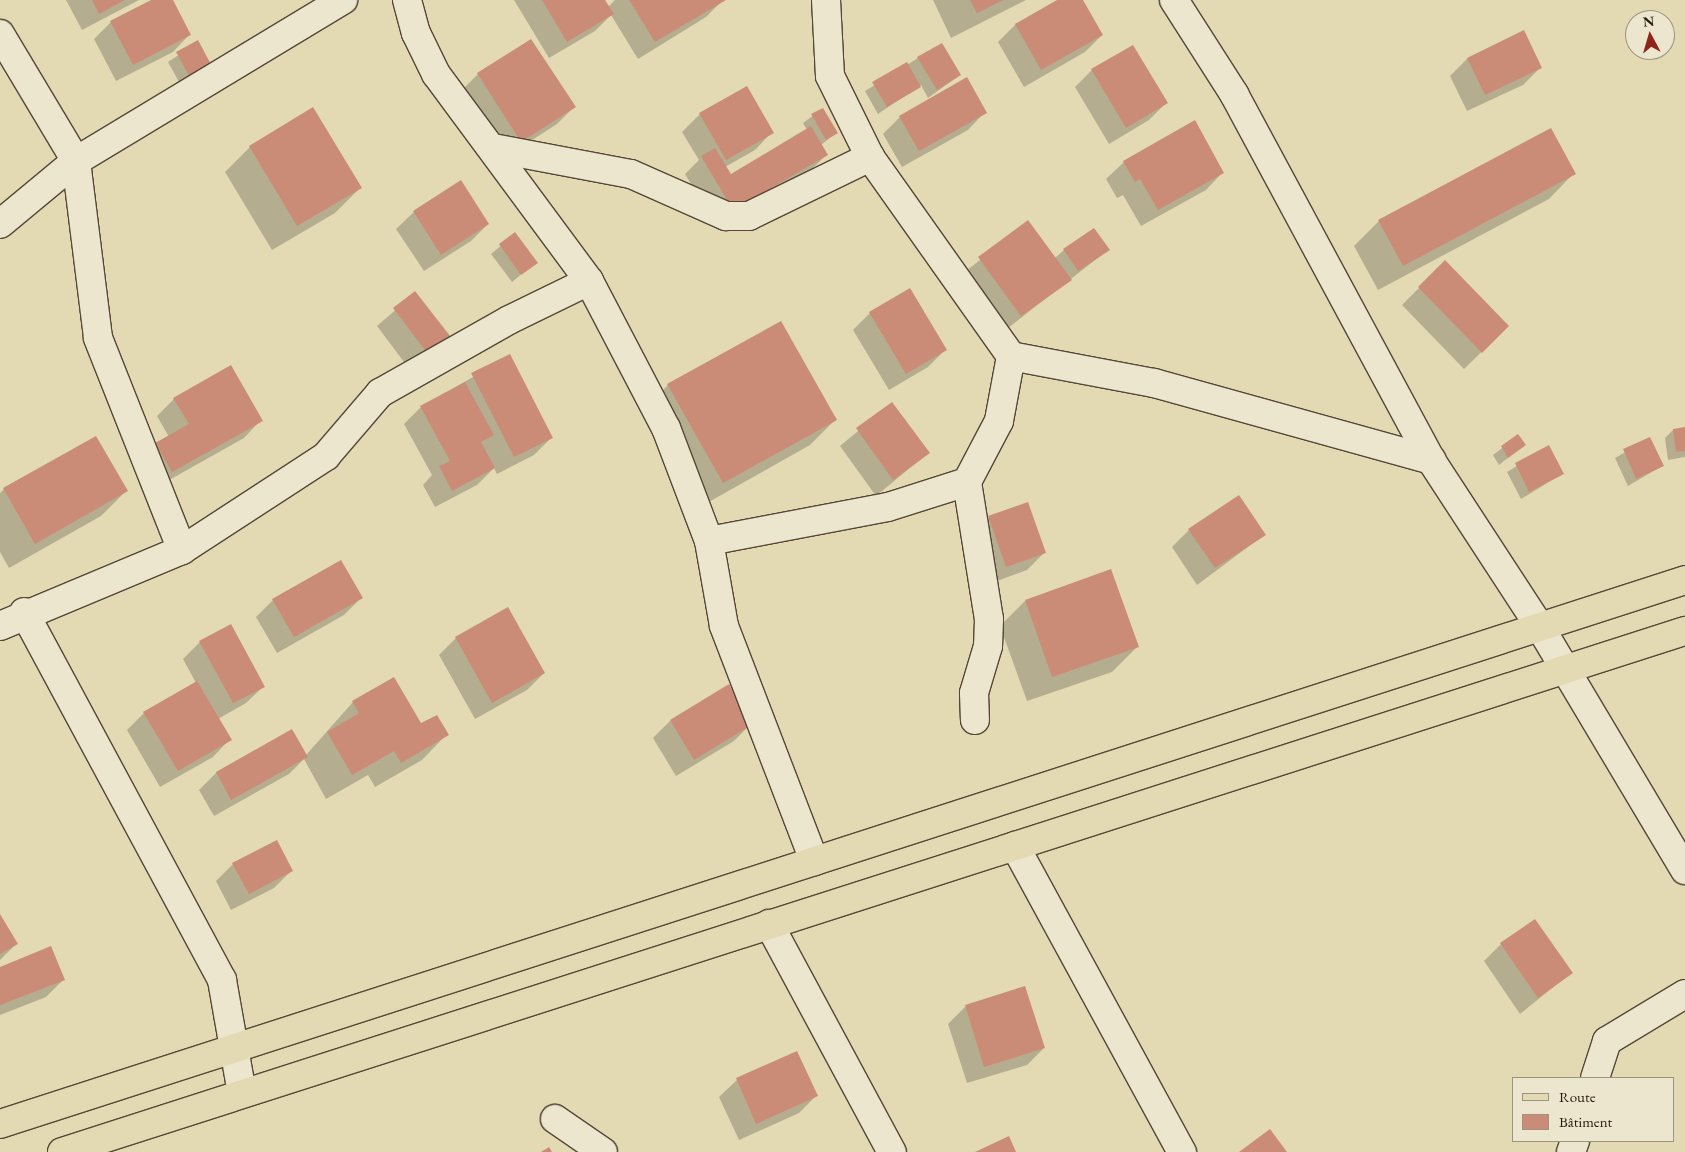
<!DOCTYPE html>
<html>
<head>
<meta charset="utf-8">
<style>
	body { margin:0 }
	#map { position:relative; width:1685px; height:1152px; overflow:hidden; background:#e3d9b3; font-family:"EB Garamond",serif }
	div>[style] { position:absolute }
	.shadow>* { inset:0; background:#0003 }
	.building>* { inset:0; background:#cb8c77 }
	.roads { filter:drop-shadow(1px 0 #544737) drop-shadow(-1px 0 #544737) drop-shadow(0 1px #544737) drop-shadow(0 -1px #544737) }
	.minor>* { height:28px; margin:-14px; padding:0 14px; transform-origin:14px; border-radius:14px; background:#ede6ce }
	.major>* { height:28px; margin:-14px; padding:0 14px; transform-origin:14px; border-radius:14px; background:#e3d9b3 }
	span { translate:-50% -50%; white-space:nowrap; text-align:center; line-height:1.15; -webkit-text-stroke:4px #ede6ce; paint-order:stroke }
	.legend { position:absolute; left:1512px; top:1077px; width:162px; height:65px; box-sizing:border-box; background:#ede6ce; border:1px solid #9d9381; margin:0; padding:6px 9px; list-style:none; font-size:15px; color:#25160e }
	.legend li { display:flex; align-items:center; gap:10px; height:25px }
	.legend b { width:25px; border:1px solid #9d9381 }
	.north { position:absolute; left:1625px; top:10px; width:50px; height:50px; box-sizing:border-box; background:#ede6ce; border:1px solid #9d9381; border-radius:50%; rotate:354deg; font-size:14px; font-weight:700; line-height:20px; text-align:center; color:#25160e }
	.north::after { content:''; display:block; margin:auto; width:18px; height:22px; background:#8f2418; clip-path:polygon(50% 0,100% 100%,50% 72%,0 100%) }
</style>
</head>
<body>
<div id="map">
	<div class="shadow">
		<i style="clip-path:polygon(66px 0,139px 0,82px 30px)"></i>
		<i style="clip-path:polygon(154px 0,172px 0,190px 34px,173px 52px,116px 81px,94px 39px,111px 22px)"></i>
		<i style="clip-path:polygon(514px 0,603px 0,608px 7px,615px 0,723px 0,706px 17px,638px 59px,611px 15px,595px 31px,549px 58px)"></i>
		<i style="clip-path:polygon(933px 0,1026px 0,951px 38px)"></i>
		<i style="clip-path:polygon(1060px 0,1082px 0,1102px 35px,1085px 52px,1024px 87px,998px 42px,1015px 25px)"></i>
		<i style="clip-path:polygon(198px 42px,213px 71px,184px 91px,168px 62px)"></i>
		<i style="clip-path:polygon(918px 58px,960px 75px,928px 98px,921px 85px,878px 114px,865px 91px)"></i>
		<i style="clip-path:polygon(1467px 59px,1540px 68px,1523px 85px,1467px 111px,1450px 76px)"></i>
		<i style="clip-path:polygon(1092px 70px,1166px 103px,1149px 120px,1109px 144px,1075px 87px)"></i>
		<i style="clip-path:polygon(478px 74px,574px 107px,557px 124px,504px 158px,461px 91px)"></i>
		<i style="clip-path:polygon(746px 88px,772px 132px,755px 150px,725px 167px,730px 176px,807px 130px,803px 123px,822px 109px,836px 133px,821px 145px,826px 155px,809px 172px,716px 226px,685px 174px,699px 160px,682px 132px,700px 114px)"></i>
		<i style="clip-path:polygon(985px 112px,968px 130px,902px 167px,883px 134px,900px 117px)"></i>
		<i style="clip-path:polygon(250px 147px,360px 188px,335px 213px,272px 250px,225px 172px)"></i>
		<i style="clip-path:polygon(1124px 162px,1223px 172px,1206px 190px,1141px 226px,1123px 195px,1117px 198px,1106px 179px)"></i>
		<i style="clip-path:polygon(1574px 173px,1549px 199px,1378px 290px,1354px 246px,1379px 221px)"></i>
		<i style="clip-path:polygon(414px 212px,488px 224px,471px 241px,424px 271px,396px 229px)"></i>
		<i style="clip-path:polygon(1028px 222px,1055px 258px,1064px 250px,1108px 250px,1003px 332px,961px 275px)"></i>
		<i style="clip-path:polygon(515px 234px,536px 262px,512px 282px,491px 254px)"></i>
		<i style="clip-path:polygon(1445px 262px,1508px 326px,1464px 369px,1402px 305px)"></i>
		<i style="clip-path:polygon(415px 293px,452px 341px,413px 374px,377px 326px)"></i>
		<i style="clip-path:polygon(870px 313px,945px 350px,928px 367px,889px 390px,853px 330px)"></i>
		<i style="clip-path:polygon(509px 356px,551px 438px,534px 455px,497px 474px,494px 468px,477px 485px,435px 507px,423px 485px,432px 475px,404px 424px,421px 407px)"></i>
		<i style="clip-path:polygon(668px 385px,835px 420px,810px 445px,698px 508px,643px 410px)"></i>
		<i style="clip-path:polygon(174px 399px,261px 420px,244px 438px,155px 488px,139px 461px,169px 437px,157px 416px)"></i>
		<i style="clip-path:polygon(892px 403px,928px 453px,876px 496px,840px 446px)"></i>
		<i style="clip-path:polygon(1685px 428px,1685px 457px,1668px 460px,1665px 438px,1673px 430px)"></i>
		<i style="clip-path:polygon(1518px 436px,1524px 445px,1499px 465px,1493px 455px)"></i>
		<i style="clip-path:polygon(1650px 438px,1662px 466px,1628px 486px,1615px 458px)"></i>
		<i style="clip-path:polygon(1549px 446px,1562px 474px,1521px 499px,1507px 472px)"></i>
		<i style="clip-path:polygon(4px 489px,126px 491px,101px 516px,9px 568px,0 552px,0 493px)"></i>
		<i style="clip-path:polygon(989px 517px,1044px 553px,1027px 570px,989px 584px,972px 534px)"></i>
		<i style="clip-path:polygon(1189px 530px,1264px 535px,1197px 585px,1172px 547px)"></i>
		<i style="clip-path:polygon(361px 598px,344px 615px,277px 653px,256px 617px,273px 600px)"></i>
		<i style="clip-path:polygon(1025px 601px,1137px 647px,1112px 672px,1027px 701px,1000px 626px)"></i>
		<i style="clip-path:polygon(456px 638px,544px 673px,527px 690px,475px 719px,439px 655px)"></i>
		<i style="clip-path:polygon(200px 642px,264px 686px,246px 703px,218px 719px,230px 739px,213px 757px,160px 787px,127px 730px,144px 713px,196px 683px,183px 659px)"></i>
		<i style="clip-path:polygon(353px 702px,447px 734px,422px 760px,375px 787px,368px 775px,326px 799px,304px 759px,289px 774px,214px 816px,199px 790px,216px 773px,292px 731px,306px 755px)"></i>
		<i style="clip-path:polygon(670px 721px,751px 724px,734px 741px,676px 776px,653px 738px)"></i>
		<i style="clip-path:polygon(233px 864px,292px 870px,274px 888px,231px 910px,216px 881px)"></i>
		<i style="clip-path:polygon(0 917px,16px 944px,0 960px)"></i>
		<i style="clip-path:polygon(1501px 944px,1571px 973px,1520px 1014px,1484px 961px)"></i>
		<i style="clip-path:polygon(0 968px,63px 980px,46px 997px,0 1015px)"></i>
		<i style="clip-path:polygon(1024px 988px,1044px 1048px,1027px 1065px,967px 1083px,948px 1024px,965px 1007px)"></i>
		<i style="clip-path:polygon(797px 1052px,816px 1096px,799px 1113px,739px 1140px,719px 1097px,737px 1080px)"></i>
	</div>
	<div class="building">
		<i style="clip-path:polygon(92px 0,125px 0,99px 14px)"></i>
		<i style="clip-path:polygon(151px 0,173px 0,191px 35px,133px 65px,110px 21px)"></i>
		<i style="clip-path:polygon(542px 0,605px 0,614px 14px,567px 42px)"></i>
		<i style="clip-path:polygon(629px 0,726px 0,655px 42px)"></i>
		<i style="clip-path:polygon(970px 0,1003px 0,977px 13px)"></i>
		<i style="clip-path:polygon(1057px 0,1083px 0,1103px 35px,1041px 70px,1015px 24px)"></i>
		<i style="clip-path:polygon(1524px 30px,1542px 68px,1485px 95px,1467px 58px)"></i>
		<i style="clip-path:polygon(531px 39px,576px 107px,521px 142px,477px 73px)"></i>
		<i style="clip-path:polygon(198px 40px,215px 72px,193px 83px,176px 52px)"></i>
		<i style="clip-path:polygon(942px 43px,961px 75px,937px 90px,917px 57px)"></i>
		<i style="clip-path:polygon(1133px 45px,1168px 103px,1126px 128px,1091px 69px)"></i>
		<i style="clip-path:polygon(907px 62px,921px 87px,887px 107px,872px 82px)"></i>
		<i style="clip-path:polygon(967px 77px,987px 113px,919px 151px,899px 116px)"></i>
		<i style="clip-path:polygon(747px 86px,774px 133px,726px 160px,699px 113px)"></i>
		<i style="clip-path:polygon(313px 107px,362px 188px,297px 226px,249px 146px)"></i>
		<i style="clip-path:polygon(823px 108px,838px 133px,826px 140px,811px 114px)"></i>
		<i style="clip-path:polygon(1195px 120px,1224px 173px,1158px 210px,1140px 179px,1135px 182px,1123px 161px)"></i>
		<i style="clip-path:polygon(811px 126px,828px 155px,733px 210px,701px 156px,715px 148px,731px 174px)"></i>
		<i style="clip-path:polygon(1551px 128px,1576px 174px,1403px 266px,1378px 220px)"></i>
		<i style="clip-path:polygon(461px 180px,489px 224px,441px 255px,413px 211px)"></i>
		<i style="clip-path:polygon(1028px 220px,1072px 280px,1021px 316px,978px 257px)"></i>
		<i style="clip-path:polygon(1094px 228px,1110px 250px,1078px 271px,1063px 249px)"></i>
		<i style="clip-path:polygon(515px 232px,538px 263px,521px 275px,499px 244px)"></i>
		<i style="clip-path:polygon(1445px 260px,1509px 326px,1482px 353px,1418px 287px)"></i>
		<i style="clip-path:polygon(910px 288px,947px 350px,906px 374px,869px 312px)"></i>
		<i style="clip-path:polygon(415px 291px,454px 341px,431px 358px,393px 308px)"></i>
		<i style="clip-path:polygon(781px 321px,837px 420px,723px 483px,667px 384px)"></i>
		<i style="clip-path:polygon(510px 354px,553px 438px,514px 457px,471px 373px)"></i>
		<i style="clip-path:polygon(231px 365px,263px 421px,172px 472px,155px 443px,189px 424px,173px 398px)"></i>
		<i style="clip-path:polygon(465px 382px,494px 435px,481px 442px,495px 468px,452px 491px,439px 466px,450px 461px,420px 406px)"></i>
		<i style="clip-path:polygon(892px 402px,930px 453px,893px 480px,856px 428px)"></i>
		<i style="clip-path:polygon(1685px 427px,1685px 451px,1676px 452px,1673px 429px)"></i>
		<i style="clip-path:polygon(1518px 434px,1526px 445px,1508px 458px,1501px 446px)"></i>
		<i style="clip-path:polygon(96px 436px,128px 491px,35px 544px,3px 488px)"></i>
		<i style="clip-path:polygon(1650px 437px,1664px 466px,1636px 479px,1623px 449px)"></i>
		<i style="clip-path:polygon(1549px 445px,1564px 474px,1529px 492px,1515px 463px)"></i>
		<i style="clip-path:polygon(1239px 495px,1266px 535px,1215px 568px,1188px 529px)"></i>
		<i style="clip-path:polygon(1028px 502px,1046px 553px,1006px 567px,988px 516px)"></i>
		<i style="clip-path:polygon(341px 560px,363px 598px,294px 637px,272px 599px)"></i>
		<i style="clip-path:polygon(1111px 569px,1139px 647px,1052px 677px,1025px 600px)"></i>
		<i style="clip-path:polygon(508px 607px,545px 673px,492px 703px,455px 637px)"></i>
		<i style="clip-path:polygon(231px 624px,265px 687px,233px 703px,199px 641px)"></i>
		<i style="clip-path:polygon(394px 677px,421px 723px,437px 715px,449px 735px,401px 763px,394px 751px,352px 775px,327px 732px,359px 713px,352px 701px)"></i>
		<i style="clip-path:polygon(197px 681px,232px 740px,178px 771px,143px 712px)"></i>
		<i style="clip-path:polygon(729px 684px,753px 724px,694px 760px,670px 720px)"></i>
		<i style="clip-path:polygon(292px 729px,308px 757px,231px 800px,216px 772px)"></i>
		<i style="clip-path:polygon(277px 840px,293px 871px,249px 894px,232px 863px)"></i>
		<i style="clip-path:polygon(0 914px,18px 944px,0 954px)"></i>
		<i style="clip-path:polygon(1535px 919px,1573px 973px,1538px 998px,1500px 943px)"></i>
		<i style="clip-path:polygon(51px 946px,65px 980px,0 1005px,0 967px)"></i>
		<i style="clip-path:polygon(1025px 986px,1045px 1048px,984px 1067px,965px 1005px)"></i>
		<i style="clip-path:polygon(797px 1051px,818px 1096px,756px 1124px,736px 1078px)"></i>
		<i style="clip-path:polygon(1270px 1129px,1287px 1152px,1239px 1152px)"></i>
		<i style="clip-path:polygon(1009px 1136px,1016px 1152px,975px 1152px)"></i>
		<i style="clip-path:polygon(549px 1147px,552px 1152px,541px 1152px)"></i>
	</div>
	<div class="roads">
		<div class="minor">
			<i style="left:407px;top:0;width:34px;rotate:75deg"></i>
			<i style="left:416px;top:33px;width:46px;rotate:64deg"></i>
			<i style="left:436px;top:74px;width:257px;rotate:53.5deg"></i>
			<i style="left:589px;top:281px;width:166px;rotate:62.4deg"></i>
			<i style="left:666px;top:428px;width:121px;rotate:69.2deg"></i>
			<i style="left:709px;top:541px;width:86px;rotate:80deg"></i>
			<i style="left:724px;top:626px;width:252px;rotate:69deg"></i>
			<i style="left:826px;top:0;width:76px;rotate:87deg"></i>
			<i style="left:830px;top:76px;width:90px;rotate:63.7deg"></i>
			<i style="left:870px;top:157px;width:244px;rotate:54.7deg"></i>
			<i style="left:1011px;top:356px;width:66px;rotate:100.5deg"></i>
			<i style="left:999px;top:421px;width:69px;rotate:117.7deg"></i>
			<i style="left:967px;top:482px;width:139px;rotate:80.9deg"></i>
			<i style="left:989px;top:619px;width:27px;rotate:92deg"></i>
			<i style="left:988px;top:646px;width:49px;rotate:106.6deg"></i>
			<i style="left:974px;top:693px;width:27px;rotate:88deg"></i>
			<i style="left:1174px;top:0;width:112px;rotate:57.4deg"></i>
			<i style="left:1234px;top:94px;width:416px;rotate:61.7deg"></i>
			<i style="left:1431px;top:460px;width:199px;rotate:56.9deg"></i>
			<i style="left:1540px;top:627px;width:283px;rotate:59.2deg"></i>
			<i style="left:0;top:34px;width:148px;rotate:59.1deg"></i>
			<i style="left:76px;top:161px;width:178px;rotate:82.9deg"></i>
			<i style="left:98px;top:338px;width:228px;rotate:68.4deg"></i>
			<i style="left:493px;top:148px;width:140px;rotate:10.7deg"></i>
			<i style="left:631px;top:174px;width:104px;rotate:23.9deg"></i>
			<i style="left:726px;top:216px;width:23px"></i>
			<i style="left:749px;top:216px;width:135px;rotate:-26deg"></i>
			<i style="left:0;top:224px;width:99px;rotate:-39.7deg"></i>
			<i style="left:76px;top:161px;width:312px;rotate:-31.1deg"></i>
			<i style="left:1011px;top:356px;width:146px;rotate:10.7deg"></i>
			<i style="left:1154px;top:383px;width:288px;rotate:15.5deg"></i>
			<i style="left:709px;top:541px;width:182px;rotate:-10.8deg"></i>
			<i style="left:888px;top:507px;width:83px;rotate:-17.6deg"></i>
			<i style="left:24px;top:612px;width:418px;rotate:61.7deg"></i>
			<i style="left:222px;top:980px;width:115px;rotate:80deg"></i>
			<i style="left:0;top:626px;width:197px;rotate:-22.7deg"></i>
			<i style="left:182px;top:550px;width:172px;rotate:-33.1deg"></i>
			<i style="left:326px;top:456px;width:83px;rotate:-49.4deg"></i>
			<i style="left:380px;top:393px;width:148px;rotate:-29.5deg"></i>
			<i style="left:509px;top:320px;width:89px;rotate:-26deg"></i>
			<i style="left:1015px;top:846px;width:349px;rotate:61.4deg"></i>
			<i style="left:769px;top:924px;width:259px;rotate:61.7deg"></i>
			<i style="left:1595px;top:1078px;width:39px;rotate:-72deg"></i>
			<i style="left:1607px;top:1041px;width:91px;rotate:-31.1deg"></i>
			<i style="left:555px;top:1119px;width:58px;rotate:34.5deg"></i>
			<i style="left:1571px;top:1152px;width:12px;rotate:-70deg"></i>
		</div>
		<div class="major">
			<i style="left:0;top:1124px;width:1771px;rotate:-17.89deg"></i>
			<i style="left:62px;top:1152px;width:1705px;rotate:-17.8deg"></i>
		</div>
	</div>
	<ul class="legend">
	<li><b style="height:6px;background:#e3d9b3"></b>Route</li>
	<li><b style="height:14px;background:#cb8c77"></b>Bâtiment</li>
	</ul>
	<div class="north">N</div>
</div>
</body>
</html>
